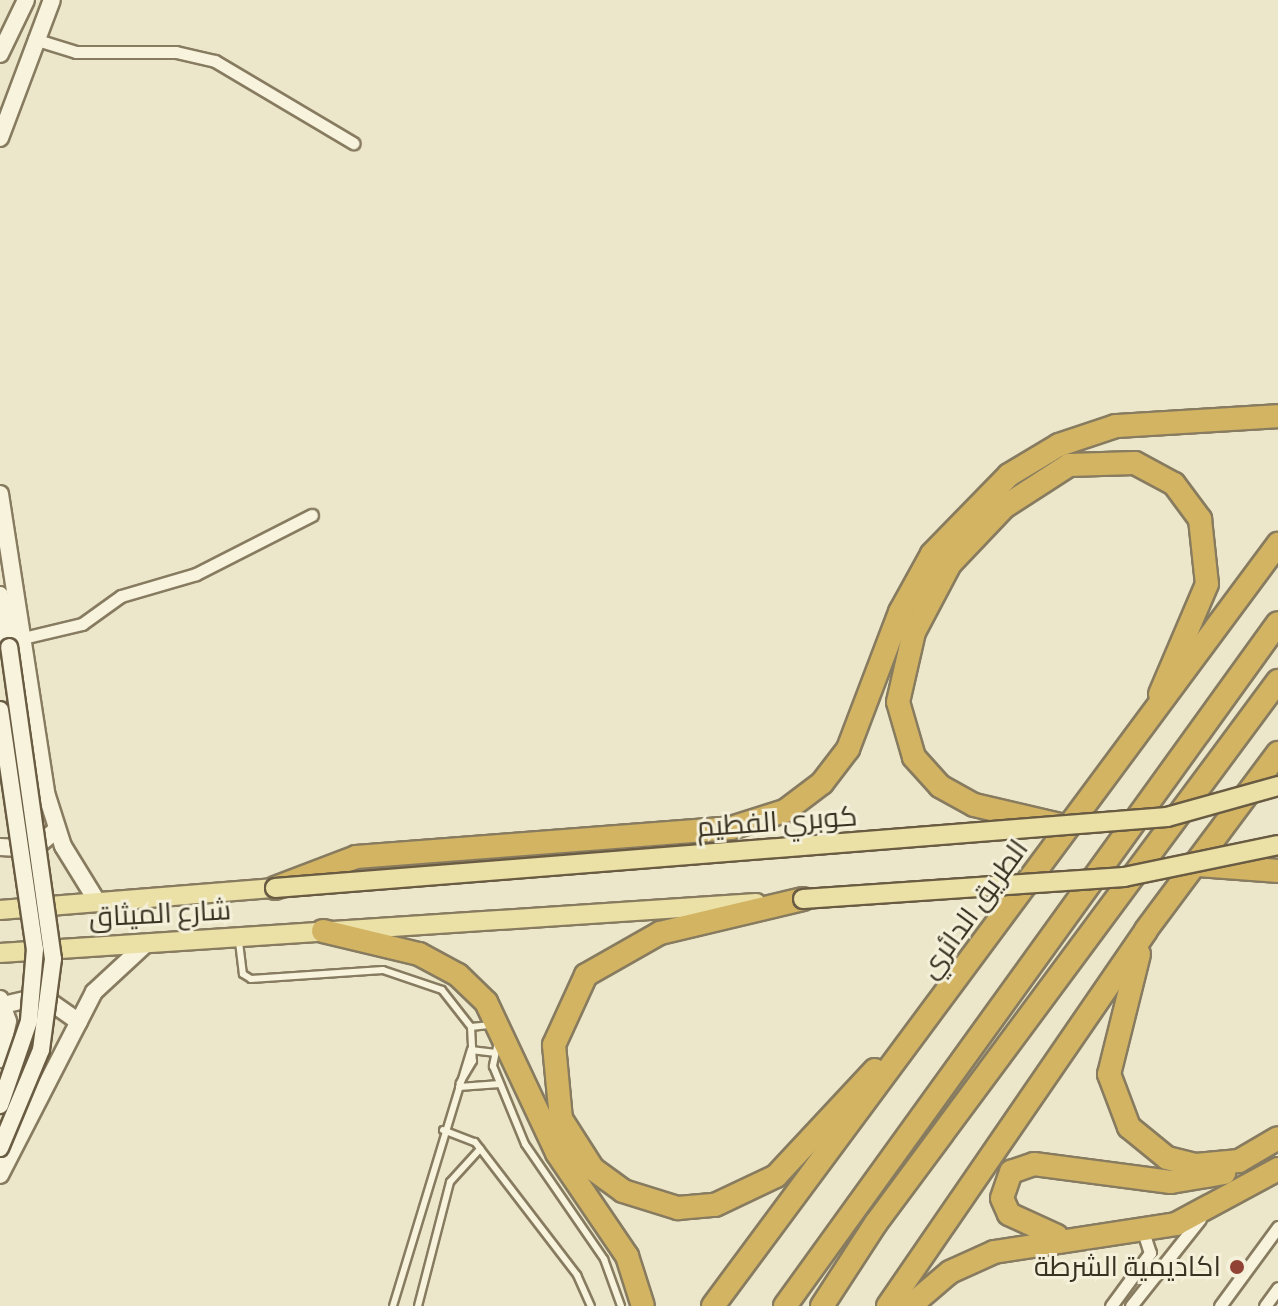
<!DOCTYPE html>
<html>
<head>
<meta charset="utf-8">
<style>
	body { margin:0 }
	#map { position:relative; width:1278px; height:1306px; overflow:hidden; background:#ece7ca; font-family:"Crimson Pro",Cairo,serif }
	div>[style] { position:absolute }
	.roads { filter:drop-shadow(2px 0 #877b60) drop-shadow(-2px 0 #877b60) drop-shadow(0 2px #877b60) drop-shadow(0 -2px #877b60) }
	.lane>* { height:6px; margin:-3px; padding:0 3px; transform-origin:3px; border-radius:3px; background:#f7f3dd }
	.street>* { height:11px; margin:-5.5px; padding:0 5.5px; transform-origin:5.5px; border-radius:5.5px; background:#f7f3dd }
	.secondary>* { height:16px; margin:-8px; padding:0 8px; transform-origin:8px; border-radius:8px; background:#f7f3dd }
	.primary>* { height:18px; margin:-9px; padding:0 9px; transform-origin:9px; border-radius:9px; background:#ebe0a6 }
	.highway>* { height:22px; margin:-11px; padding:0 11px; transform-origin:11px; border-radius:11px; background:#d3b463 }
	.bridges { filter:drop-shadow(2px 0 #695c43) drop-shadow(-2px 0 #695c43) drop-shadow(0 2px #695c43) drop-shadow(0 -2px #695c43) }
	.secondary-bridge>* { height:16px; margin:-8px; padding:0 8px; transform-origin:8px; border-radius:8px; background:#f7f3dd }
	.primary-bridge>* { height:18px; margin:-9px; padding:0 9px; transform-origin:9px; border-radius:9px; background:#ebe0a6 }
	.dots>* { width:22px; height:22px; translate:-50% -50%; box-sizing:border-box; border:4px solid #f4f0d9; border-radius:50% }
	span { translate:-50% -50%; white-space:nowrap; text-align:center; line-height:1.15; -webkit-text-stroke:6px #f4f0d9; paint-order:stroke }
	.street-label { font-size:28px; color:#393122 }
	.poi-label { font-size:28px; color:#393122 }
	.right { translate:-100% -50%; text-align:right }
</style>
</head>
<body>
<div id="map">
	<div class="roads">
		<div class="lane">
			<i style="left:239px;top:942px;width:32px;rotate:83deg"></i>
			<i style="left:243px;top:974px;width:9px;rotate:32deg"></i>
			<i style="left:251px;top:979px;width:132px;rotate:-3.9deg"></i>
			<i style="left:383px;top:970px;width:62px;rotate:18.7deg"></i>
			<i style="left:442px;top:990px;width:47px;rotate:51.9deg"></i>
			<i style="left:471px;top:1027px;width:34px;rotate:87deg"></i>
			<i style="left:473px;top:1061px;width:26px;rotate:121deg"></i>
			<i style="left:471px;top:1027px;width:18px;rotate:-6deg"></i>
			<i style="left:498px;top:1042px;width:25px;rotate:102deg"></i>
			<i style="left:493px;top:1066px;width:84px;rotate:67.7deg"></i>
			<i style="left:525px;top:1144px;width:140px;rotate:55.5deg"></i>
			<i style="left:604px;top:1259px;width:50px;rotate:70.1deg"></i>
			<i style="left:471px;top:1050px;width:23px;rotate:7deg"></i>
			<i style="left:459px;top:1087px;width:41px;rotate:-4.2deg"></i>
			<i style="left:443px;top:1130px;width:34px;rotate:21deg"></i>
			<i style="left:475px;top:1142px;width:168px;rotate:52.5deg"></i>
			<i style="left:577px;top:1275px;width:34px;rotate:66deg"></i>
			<i style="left:393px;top:1306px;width:268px;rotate:-73.1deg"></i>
			<i style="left:418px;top:1306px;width:128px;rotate:-75.5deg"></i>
			<i style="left:450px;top:1182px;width:45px;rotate:-47.7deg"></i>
		</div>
		<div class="street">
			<i style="left:34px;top:39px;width:44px;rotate:17.2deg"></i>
			<i style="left:76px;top:52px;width:100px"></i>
			<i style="left:176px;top:52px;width:40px;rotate:13deg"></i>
			<i style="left:215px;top:61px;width:161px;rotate:30.7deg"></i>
			<i style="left:23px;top:638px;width:61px;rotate:-13.3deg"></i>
			<i style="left:82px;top:624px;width:48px;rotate:-35.7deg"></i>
			<i style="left:121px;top:596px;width:78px;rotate:-16.3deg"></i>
			<i style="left:196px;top:574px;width:130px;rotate:-27deg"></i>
			<i style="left:1111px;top:1306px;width:66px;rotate:-53.7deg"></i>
			<i style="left:1150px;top:1253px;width:23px;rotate:-108deg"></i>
			<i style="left:1131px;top:1306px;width:111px;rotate:-51.6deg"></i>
			<i style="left:1220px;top:1306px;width:98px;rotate:-53.7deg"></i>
			<i style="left:1265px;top:1306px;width:22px;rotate:-54deg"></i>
		</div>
		<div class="secondary">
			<i style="left:0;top:54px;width:60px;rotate:-64.3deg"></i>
			<i style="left:0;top:138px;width:147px;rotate:-69.4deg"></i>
			<i style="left:0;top:494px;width:306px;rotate:81.2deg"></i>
			<i style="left:47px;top:796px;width:52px;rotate:72.3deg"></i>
			<i style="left:63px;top:846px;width:67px;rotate:58.4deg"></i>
			<i style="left:0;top:595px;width:53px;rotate:80.2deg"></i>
			<i style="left:0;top:847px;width:34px;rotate:3deg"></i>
			<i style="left:34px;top:849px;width:29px;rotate:-41deg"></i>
			<i style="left:0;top:999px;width:23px;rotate:70deg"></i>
			<i style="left:8px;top:1021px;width:39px;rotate:102deg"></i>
			<i style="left:3px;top:1005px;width:40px;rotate:-13deg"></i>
			<i style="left:42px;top:996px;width:45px;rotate:35.1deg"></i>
			<i style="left:0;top:1175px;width:206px;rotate:-62.8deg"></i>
			<i style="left:94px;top:992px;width:72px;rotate:-42.8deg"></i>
		</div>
		<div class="primary">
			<i style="left:0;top:910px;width:276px;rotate:-4.6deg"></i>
			<i style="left:0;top:953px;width:758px;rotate:-3.78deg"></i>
		</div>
		<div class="highway">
			<i style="left:1060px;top:825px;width:88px;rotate:-166.9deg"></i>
			<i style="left:974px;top:805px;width:39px;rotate:-151deg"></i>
			<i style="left:940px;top:786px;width:39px;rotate:-132deg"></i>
			<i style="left:914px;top:757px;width:57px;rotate:-106.2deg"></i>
			<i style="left:898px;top:702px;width:72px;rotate:-77.1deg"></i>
			<i style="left:914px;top:632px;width:77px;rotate:-62.1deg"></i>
			<i style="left:950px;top:564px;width:79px;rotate:-46.5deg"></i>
			<i style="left:1004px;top:507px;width:77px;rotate:-32.9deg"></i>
			<i style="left:1069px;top:465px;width:66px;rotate:-1.7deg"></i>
			<i style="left:1135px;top:463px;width:44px;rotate:28.3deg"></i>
			<i style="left:1174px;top:484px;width:44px;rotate:53.4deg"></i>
			<i style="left:1200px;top:519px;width:65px;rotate:83.9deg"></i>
			<i style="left:1207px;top:584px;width:120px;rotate:113.1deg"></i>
			<i style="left:1199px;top:865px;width:79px;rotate:4.3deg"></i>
			<i style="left:275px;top:888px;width:87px;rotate:-20.9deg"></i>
			<i style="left:356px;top:857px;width:376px;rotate:-4.4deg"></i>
			<i style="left:731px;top:828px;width:57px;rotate:-17.5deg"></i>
			<i style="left:785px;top:811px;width:46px;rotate:-37.1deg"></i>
			<i style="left:822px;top:783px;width:43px;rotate:-52.6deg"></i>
			<i style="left:848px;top:749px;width:147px;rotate:-69.2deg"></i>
			<i style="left:900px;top:612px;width:66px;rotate:-61.1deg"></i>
			<i style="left:932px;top:554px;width:110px;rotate:-45.7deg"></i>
			<i style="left:1009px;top:475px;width:58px;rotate:-31deg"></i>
			<i style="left:1059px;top:445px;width:60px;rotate:-18.4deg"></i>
			<i style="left:1116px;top:426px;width:162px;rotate:-3.5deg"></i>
			<i style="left:803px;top:899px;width:147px;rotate:166.6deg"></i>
			<i style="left:660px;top:933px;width:85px;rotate:150.4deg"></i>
			<i style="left:586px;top:975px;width:77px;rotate:114.6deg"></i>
			<i style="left:554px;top:1045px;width:74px;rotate:84.6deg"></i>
			<i style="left:561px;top:1119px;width:59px;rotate:57.4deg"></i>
			<i style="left:593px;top:1169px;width:37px;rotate:36deg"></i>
			<i style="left:623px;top:1191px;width:58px;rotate:17.2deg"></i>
			<i style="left:678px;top:1208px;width:37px;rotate:-5deg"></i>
			<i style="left:715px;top:1205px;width:68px;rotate:-25.4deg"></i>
			<i style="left:776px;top:1176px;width:145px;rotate:-47deg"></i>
			<i style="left:323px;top:931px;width:99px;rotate:13.5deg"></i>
			<i style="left:419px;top:954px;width:44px;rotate:28.3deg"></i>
			<i style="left:458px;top:975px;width:39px;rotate:44deg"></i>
			<i style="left:486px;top:1002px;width:167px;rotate:64.8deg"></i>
			<i style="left:557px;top:1153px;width:125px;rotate:55.8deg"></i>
			<i style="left:627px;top:1256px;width:52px;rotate:72.3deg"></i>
			<i style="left:1139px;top:954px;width:124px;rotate:104deg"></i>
			<i style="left:1109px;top:1074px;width:57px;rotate:69.3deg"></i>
			<i style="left:1129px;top:1127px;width:49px;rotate:39.2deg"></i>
			<i style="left:1167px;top:1158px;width:30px;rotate:14deg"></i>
			<i style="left:1196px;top:1165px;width:43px;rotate:-5.3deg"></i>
			<i style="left:1239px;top:1161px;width:45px;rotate:-30.5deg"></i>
			<i style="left:1057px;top:1236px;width:53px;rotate:-155.4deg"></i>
			<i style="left:1009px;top:1214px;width:17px;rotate:-114deg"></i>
			<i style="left:1002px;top:1198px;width:28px;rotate:-71deg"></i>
			<i style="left:1011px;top:1172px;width:24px;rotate:-19deg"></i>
			<i style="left:1034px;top:1164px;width:138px;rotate:7.5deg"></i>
			<i style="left:1171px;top:1182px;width:54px;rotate:-9.6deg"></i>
			<i style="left:713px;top:1306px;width:949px;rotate:-53.44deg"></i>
			<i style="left:785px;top:1306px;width:842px;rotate:-54.18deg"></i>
			<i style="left:822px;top:1306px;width:99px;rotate:-57deg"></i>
			<i style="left:876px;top:1223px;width:675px;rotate:-53.44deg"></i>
			<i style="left:888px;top:1306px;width:456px;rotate:-55.5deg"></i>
			<i style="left:1146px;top:930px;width:221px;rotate:-53.3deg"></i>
			<i style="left:910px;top:1306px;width:52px;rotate:-40.4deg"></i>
			<i style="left:950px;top:1272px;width:48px;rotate:-24.4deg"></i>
			<i style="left:994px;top:1252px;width:184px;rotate:-8.7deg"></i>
			<i style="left:1176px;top:1224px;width:116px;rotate:-28.3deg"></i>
		</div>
	</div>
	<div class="bridges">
		<div class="secondary-bridge">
			<i style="left:0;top:710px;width:242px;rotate:81.7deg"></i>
			<i style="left:35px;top:949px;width:72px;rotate:94.8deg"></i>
			<i style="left:29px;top:1021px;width:89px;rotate:109deg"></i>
			<i style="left:0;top:1148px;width:106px;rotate:-67.3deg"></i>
			<i style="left:41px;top:1050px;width:92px;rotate:-82.5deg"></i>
			<i style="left:53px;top:959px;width:315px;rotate:-98deg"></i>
		</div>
		<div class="primary-bridge">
			<i style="left:275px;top:888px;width:895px;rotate:-4.55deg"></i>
			<i style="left:1167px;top:817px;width:115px;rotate:-15.6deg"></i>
			<i style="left:803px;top:899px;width:322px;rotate:-3.9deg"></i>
			<i style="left:1124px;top:877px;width:157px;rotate:-11.7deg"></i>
		</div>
	</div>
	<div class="dots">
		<i style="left:1237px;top:1267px;background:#924234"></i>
	</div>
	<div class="street-label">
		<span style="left:777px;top:822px;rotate:-4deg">كوبري الفطيم</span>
		<span style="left:974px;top:909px;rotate:-54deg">الطريق الدائري</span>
		<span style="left:160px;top:914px;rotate:-3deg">شارع الميثاق</span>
	</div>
	<div class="poi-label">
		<span class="right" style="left:1221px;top:1267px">اكاديمية الشرطة</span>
	</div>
</div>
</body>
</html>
